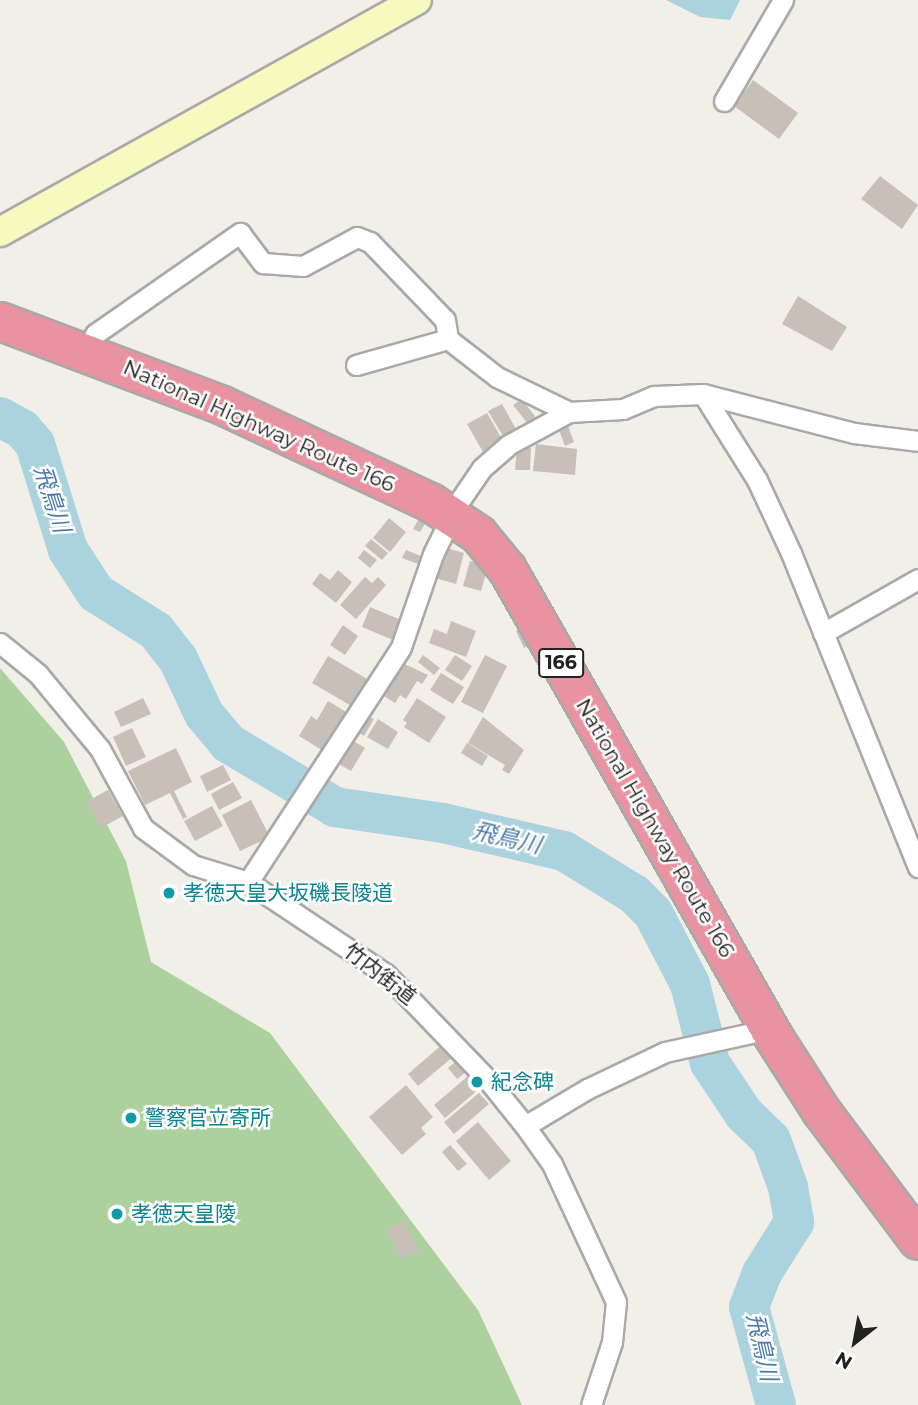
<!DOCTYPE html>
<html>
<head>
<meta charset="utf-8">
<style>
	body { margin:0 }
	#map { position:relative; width:918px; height:1405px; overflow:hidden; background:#f2efe9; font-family:Montserrat,"Noto Sans JP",sans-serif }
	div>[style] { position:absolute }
	.forest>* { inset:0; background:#add19e }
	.water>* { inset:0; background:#aad3df }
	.river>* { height:40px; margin:-20px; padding:0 20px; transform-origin:20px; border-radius:20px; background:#aad3df }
	.building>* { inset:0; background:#c7bfb8 }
	.roads { filter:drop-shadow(2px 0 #a9a9a9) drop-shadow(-2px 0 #a9a9a9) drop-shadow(0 2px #a9a9a9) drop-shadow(0 -2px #a9a9a9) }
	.street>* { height:19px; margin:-9.5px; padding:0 9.5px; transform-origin:9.5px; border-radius:9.5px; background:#fff }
	.secondary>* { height:28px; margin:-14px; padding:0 14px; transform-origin:14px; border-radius:14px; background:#f7fabf }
	.highway>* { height:37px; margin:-18.5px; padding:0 18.5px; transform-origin:18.5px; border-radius:18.5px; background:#e892a2 }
	.dots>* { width:19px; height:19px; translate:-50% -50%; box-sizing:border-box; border:4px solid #fff; border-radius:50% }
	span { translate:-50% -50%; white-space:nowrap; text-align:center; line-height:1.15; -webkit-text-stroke:5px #fff; paint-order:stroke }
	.shield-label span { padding:2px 5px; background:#fff; border:2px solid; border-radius:5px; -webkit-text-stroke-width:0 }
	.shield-label { font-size:19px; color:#222; font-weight:700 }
	.street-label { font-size:21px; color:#222 }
	.culture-label { font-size:21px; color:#0d838f }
	.left { translate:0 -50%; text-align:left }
	.water-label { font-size:23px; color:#4a7aab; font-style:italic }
	.north { position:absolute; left:820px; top:1307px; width:70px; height:70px; -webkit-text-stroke:5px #fff; paint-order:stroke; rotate:211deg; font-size:19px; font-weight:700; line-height:28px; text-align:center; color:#222 }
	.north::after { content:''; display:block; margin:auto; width:24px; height:32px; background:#222; clip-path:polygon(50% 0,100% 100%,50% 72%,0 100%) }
</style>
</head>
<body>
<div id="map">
	<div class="forest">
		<i style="clip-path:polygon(0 668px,64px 742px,126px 861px,151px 962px,270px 1033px,478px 1310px,522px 1405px,0 1405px)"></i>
	</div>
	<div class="water">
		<i style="clip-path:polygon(666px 0,740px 0,730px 20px,700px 17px)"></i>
	</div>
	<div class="river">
		<i style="left:0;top:417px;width:26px;rotate:29deg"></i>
		<i style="left:23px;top:430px;width:18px;rotate:49deg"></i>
		<i style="left:35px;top:444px;width:111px;rotate:72.7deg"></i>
		<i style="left:68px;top:550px;width:51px;rotate:56.9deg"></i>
		<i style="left:96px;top:593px;width:71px;rotate:32.3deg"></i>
		<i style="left:156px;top:631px;width:36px;rotate:52deg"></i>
		<i style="left:178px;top:659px;width:61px;rotate:64.7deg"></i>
		<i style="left:204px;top:714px;width:38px;rotate:50deg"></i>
		<i style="left:228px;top:743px;width:125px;rotate:30.9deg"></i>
		<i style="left:335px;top:807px;width:109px;rotate:8.4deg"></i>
		<i style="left:443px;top:823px;width:124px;rotate:13deg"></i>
		<i style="left:564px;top:851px;width:82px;rotate:31.6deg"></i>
		<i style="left:634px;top:894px;width:27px;rotate:45deg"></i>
		<i style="left:653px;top:913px;width:80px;rotate:62.5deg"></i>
		<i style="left:690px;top:984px;width:81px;rotate:75.8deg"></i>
		<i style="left:710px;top:1063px;width:61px;rotate:56.3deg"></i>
		<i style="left:744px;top:1114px;width:37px;rotate:44deg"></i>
		<i style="left:771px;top:1140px;width:50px;rotate:70.1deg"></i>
		<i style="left:788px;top:1187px;width:36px;rotate:80deg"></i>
		<i style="left:794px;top:1222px;width:60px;rotate:122.1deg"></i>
		<i style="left:762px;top:1273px;width:36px;rotate:111deg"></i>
		<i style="left:749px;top:1307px;width:102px;rotate:74.6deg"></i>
	</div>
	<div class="building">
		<i style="clip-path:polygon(753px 80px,798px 113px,779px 139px,734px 106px)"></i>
		<i style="clip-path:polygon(880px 176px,918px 205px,902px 229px,861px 199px)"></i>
		<i style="clip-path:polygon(798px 296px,847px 327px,832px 351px,782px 324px)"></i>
		<i style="clip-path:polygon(522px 399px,536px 418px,528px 424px,513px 405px)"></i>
		<i style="clip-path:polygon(502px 404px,516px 429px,503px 436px,488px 411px)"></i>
		<i style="clip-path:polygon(487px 413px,503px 441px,483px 452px,467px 424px)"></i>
		<i style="clip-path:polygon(568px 426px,574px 442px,565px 446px,559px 430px)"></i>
		<i style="clip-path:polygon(536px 444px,577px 449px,575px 475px,533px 471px)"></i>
		<i style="clip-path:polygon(517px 447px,531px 448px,530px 470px,515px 470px)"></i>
		<i style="clip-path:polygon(422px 513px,429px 517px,420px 532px,413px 529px)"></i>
		<i style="clip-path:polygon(389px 518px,406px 532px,390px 552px,373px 538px)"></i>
		<i style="clip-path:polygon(371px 539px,388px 553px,382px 560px,365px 546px)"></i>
		<i style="clip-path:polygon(443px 547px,464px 553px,456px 584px,435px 578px)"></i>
		<i style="clip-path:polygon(364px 550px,377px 560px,370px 568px,358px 558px)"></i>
		<i style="clip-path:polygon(406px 550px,421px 556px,418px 564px,402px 558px)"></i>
		<i style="clip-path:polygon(470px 561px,488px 566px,481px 591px,463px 586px)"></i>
		<i style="clip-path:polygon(338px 570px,352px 582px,336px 603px,312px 584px,320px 573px,330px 580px)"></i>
		<i style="clip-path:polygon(365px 577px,372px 583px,378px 577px,386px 585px,356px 619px,340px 605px)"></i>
		<i style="clip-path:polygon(370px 607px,401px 620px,393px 640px,362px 627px)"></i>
		<i style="clip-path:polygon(451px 621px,476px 631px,466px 657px,429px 643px,434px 629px,447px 634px)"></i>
		<i style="clip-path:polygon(343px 625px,358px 636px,345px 655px,330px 645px)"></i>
		<i style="clip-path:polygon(527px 625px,535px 642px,524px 648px,516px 631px)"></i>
		<i style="clip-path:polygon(423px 655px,440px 668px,434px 675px,418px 662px)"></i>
		<i style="clip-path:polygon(455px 655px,472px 666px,462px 681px,445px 670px)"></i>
		<i style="clip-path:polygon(485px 655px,507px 666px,483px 713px,461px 702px)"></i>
		<i style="clip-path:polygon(328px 656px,369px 680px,353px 707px,312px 683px)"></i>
		<i style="clip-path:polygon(398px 661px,428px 675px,422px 684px,417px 681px,406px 699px,400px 695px,395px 703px,379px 693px)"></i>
		<i style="clip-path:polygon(441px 673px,464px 687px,453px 704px,430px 690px)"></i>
		<i style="clip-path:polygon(143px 698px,151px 714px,121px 727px,114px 712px)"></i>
		<i style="clip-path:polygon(417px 698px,446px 717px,429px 743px,404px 727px,407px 723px,403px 720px)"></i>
		<i style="clip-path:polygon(328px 701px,348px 713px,325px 752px,299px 736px,311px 716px,317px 720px)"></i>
		<i style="clip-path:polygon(366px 715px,374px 719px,364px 736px,356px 731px)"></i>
		<i style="clip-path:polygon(483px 717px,524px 750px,509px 774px,502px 770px,505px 765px,468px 743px)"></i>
		<i style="clip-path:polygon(378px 719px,398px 732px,388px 749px,367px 737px)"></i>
		<i style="clip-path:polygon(132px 728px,146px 757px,126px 766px,113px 737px)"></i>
		<i style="clip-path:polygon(349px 738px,365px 748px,351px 771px,335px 762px)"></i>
		<i style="clip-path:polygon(467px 743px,488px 756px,482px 766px,461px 753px)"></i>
		<i style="clip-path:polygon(176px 748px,192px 782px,174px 791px,187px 817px,183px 819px,170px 793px,145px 805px,128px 771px)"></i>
		<i style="clip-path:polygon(223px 765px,231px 780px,207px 792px,200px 776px)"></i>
		<i style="clip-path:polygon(233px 782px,242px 798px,219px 810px,211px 794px)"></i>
		<i style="clip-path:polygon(108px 790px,123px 816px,101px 828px,86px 802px)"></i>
		<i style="clip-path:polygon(251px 800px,270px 837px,240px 851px,222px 815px)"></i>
		<i style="clip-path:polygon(212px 806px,223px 826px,195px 841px,184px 821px)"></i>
		<i style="clip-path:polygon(444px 1043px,454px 1056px,418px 1086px,408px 1074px)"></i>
		<i style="clip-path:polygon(456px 1061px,466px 1072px,457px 1079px,448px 1068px)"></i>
		<i style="clip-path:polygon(468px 1076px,479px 1089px,445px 1118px,434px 1105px)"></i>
		<i style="clip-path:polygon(406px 1085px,433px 1117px,421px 1128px,426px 1134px,402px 1155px,369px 1117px)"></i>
		<i style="clip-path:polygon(479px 1093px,489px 1104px,454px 1134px,444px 1122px)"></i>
		<i style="clip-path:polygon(478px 1122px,511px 1161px,489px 1180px,456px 1141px)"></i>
		<i style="clip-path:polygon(450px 1145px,467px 1164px,458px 1171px,442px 1152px)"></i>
		<i style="clip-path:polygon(404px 1221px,420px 1252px,400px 1259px,386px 1229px)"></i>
	</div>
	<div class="roads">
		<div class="street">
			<i style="left:724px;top:101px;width:117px;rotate:-59.7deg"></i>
			<i style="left:87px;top:350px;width:18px;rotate:-63deg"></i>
			<i style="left:95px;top:334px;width:177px;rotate:-34.9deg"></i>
			<i style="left:240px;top:233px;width:38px;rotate:53deg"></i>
			<i style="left:263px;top:263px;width:40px;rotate:4.3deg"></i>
			<i style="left:303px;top:266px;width:61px;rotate:-28.2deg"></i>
			<i style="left:357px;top:237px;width:14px;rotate:21deg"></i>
			<i style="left:370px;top:242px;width:108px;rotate:46.1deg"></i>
			<i style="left:445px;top:320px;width:19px;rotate:81deg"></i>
			<i style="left:356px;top:365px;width:96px;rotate:-15.8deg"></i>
			<i style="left:448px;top:339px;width:62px;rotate:37.8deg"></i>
			<i style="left:497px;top:377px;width:80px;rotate:25.9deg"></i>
			<i style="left:703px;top:394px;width:102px;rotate:57.9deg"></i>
			<i style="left:757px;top:480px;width:81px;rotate:65deg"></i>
			<i style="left:791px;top:553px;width:339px;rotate:68deg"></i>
			<i style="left:823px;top:633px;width:109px;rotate:-29.6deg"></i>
			<i style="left:0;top:643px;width:49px;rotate:39.2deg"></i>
			<i style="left:38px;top:674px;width:97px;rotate:50.4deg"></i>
			<i style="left:100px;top:749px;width:90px;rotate:61.4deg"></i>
			<i style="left:143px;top:828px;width:62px;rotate:36.5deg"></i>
			<i style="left:193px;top:865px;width:58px;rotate:17.2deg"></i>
			<i style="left:248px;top:882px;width:166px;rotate:33.7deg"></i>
			<i style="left:386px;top:974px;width:147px;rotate:46.1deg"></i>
			<i style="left:488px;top:1080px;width:59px;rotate:51.2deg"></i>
			<i style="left:525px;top:1126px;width:47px;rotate:54.6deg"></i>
			<i style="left:552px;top:1164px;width:152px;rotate:65.1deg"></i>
			<i style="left:616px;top:1302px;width:40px;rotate:95.7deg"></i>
			<i style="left:612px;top:1342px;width:66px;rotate:108.4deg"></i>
			<i style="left:248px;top:882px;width:280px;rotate:-56.9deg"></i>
			<i style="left:401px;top:647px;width:98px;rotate:-71deg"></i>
			<i style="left:433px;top:554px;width:57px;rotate:-63.9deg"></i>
			<i style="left:458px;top:503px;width:42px;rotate:-55.6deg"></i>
			<i style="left:482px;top:468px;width:35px;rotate:-41deg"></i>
			<i style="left:508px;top:445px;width:69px;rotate:-28.4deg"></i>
			<i style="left:569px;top:412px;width:54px;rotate:-3.2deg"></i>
			<i style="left:623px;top:409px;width:34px;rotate:-23deg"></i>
			<i style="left:654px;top:396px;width:49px;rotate:-2.3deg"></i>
			<i style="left:703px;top:394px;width:156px;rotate:14.5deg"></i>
			<i style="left:854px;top:433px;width:64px;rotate:7.1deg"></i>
			<i style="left:525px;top:1126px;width:72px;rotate:-30.8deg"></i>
			<i style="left:587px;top:1089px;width:86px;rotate:-25.4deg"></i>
			<i style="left:665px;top:1052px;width:107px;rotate:-12.4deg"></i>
		</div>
		<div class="secondary">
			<i style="left:0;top:232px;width:477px;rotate:-29.1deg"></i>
		</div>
		<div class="highway">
			<i style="left:0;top:321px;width:237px;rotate:20.7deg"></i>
			<i style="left:222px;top:405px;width:230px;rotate:25deg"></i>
			<i style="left:430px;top:502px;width:58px;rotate:33.7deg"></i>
			<i style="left:478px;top:534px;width:45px;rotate:50.4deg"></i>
			<i style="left:507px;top:569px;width:537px;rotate:60.33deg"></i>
			<i style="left:773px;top:1036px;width:89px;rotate:57.4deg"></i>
			<i style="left:821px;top:1111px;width:161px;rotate:53.1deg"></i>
		</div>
	</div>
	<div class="dots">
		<i style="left:169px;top:893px;background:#0f9aa8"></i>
		<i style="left:477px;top:1082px;background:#0f9aa8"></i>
		<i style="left:131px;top:1118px;background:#0f9aa8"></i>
		<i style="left:117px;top:1214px;background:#0f9aa8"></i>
	</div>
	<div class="shield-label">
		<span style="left:561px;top:663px">166</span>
	</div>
	<div class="street-label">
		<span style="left:259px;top:426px;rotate:24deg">National Highway Route 166</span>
		<span style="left:655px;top:828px;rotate:60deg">National Highway Route 166</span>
		<span style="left:380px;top:974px;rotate:38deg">竹内街道</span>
	</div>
	<div class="culture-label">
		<span class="left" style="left:183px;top:893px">孝徳天皇大坂磯長陵道</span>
		<span class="left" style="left:491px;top:1082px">紀念碑</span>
		<span class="left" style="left:145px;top:1118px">警察官立寄所</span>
		<span class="left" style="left:131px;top:1214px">孝徳天皇陵</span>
	</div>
	<div class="water-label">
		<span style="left:52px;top:499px;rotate:72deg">飛鳥川</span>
		<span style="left:507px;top:838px;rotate:13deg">飛鳥川</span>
		<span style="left:762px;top:1347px;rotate:77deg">飛鳥川</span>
	</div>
	<div class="north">N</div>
</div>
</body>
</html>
